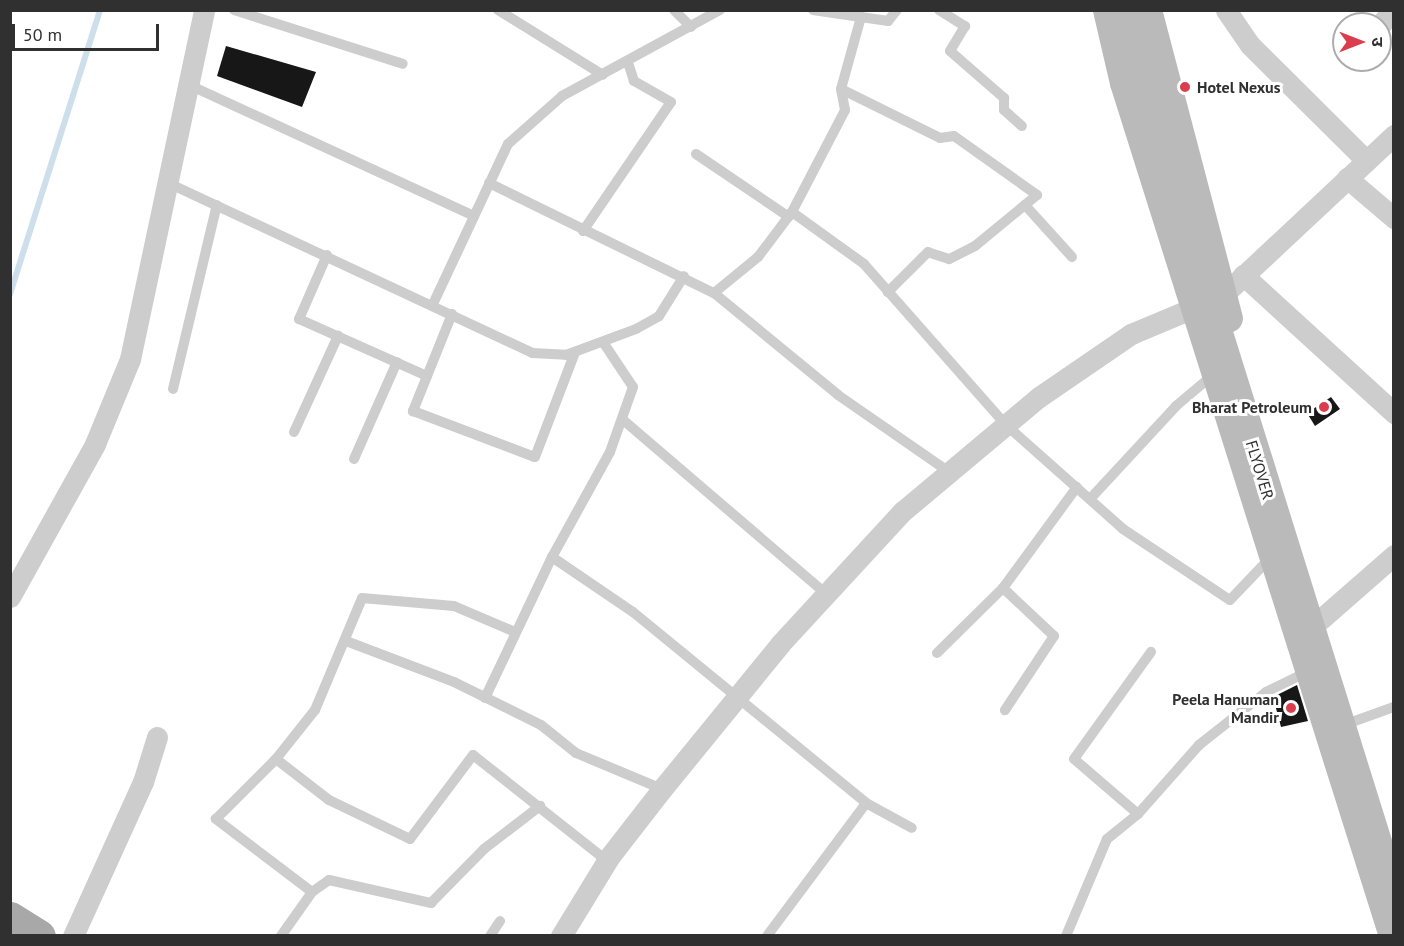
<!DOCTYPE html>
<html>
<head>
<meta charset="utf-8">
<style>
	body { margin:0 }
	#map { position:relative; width:1404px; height:946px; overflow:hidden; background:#fff; font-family:"PT Sans","Noto Sans Devanagari",sans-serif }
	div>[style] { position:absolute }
	.stream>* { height:6px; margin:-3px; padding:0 3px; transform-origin:3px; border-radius:3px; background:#ccdfea }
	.building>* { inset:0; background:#171717 }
	.service>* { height:10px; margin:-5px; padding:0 5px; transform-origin:5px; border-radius:5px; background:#cdcdcd }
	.minor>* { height:21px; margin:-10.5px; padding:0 10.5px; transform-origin:10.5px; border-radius:10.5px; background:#cdcdcd }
	.secondary>* { height:28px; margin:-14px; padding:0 14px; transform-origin:14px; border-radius:14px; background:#bababa }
	.primary>* { height:33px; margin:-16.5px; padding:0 16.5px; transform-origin:16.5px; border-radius:16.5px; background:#a8a8a8 }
	.secondary-bridge>* { height:28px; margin:-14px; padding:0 14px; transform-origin:14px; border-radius:14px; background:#bababa }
	.dots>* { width:16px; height:16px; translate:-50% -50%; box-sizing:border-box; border:3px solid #fff; border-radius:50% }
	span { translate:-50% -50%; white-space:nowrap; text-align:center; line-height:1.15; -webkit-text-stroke:6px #fff; paint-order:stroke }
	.poi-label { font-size:16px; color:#303030; font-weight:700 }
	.left { translate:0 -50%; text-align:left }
	.right { translate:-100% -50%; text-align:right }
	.street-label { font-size:16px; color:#303030 }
	.frame { position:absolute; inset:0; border:12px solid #303030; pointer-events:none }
	.north { position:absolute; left:1332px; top:12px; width:60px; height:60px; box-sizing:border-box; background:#fff; border:2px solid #acacac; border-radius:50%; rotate:90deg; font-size:16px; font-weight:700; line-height:24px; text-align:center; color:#303030 }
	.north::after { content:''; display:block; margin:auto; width:21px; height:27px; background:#db3d4e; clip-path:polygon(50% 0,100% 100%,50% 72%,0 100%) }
	.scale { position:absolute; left:12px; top:24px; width:147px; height:27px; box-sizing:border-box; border:3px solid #303030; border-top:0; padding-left:8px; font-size:18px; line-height:21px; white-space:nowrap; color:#303030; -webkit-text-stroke:4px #fff; paint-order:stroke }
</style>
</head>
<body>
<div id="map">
	<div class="stream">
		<i style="left:10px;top:294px;width:298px;rotate:-72.4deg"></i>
	</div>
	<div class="building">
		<i style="clip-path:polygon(226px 46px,316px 72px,302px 107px,217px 76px)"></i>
		<i style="clip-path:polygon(1331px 397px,1340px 409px,1315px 426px,1307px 413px)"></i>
		<i style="clip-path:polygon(1297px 685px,1308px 721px,1281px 727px,1273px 697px)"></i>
	</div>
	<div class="service">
		<i style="left:234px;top:10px;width:177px;rotate:17.7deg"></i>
		<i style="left:498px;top:10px;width:123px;rotate:31.8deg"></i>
		<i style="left:674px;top:10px;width:24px;rotate:45deg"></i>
		<i style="left:813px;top:10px;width:76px;rotate:8.3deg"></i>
		<i style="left:888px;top:21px;width:14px;rotate:-51deg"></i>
		<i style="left:939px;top:10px;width:31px;rotate:32deg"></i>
		<i style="left:965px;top:26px;width:29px;rotate:121deg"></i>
		<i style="left:950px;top:51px;width:72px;rotate:41deg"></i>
		<i style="left:1004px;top:98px;width:12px;rotate:90deg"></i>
		<i style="left:1004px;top:110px;width:24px;rotate:42deg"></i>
		<i style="left:187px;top:84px;width:316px;rotate:24.7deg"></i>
		<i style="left:841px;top:89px;width:110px;rotate:26.3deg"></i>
		<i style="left:940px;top:138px;width:14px;rotate:-8deg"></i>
		<i style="left:954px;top:136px;width:102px;rotate:35.4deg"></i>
		<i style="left:1037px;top:195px;width:80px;rotate:140.6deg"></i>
		<i style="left:975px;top:246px;width:29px;rotate:153deg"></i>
		<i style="left:949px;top:259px;width:22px;rotate:-162deg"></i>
		<i style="left:928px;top:252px;width:57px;rotate:135deg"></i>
		<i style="left:696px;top:154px;width:112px;rotate:34.1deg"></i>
		<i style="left:166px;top:182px;width:404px;rotate:25deg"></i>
		<i style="left:532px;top:353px;width:34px;rotate:3deg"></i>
		<i style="left:566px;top:355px;width:75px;rotate:-20.4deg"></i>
		<i style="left:636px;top:329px;width:26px;rotate:-29deg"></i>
		<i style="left:659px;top:316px;width:47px;rotate:-58deg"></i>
		<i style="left:489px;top:183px;width:250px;rotate:26.1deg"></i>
		<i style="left:714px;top:293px;width:161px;rotate:39.4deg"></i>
		<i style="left:838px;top:395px;width:135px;rotate:34.7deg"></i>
		<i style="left:1025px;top:205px;width:70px;rotate:47.9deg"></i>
		<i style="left:792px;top:212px;width:89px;rotate:35.8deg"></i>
		<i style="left:864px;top:264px;width:215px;rotate:48.6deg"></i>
		<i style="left:1006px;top:425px;width:157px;rotate:41.6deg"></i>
		<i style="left:1123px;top:529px;width:128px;rotate:33.6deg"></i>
		<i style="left:1230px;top:600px;width:59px;rotate:-46.4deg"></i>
		<i style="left:583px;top:231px;width:156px;rotate:-55.7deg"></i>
		<i style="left:671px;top:102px;width:43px;rotate:-150.4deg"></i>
		<i style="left:634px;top:81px;width:20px;rotate:-108deg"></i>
		<i style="left:327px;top:255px;width:70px;rotate:113.6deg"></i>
		<i style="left:299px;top:319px;width:140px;rotate:24deg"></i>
		<i style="left:714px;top:293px;width:57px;rotate:-39.3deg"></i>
		<i style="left:758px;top:257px;width:56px;rotate:-52.9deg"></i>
		<i style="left:792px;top:212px;width:115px;rotate:-62.5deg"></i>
		<i style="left:845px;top:110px;width:21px;rotate:-101deg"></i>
		<i style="left:841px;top:89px;width:75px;rotate:-74.5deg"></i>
		<i style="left:433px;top:304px;width:177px;rotate:-64.9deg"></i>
		<i style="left:508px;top:144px;width:72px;rotate:-41.6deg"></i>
		<i style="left:562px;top:96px;width:180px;rotate:-28.6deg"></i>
		<i style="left:452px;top:314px;width:105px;rotate:111.9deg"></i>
		<i style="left:413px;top:411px;width:130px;rotate:20.7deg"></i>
		<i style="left:535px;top:457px;width:112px;rotate:-69.1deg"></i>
		<i style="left:603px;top:342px;width:54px;rotate:56.3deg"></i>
		<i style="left:633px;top:387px;width:69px;rotate:109.5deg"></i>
		<i style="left:610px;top:452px;width:120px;rotate:118.9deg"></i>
		<i style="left:552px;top:557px;width:98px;rotate:34.2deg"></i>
		<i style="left:633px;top:612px;width:301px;rotate:39.3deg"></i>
		<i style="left:866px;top:803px;width:52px;rotate:28.5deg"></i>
		<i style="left:173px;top:389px;width:189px;rotate:-76.6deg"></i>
		<i style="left:622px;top:419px;width:269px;rotate:40.6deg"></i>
		<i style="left:294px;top:432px;width:106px;rotate:-65.4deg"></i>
		<i style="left:354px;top:459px;width:106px;rotate:-66.1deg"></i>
		<i style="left:1090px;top:499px;width:127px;rotate:-47.2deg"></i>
		<i style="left:1176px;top:406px;width:50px;rotate:-40.1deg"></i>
		<i style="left:1003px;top:588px;width:70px;rotate:43.3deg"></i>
		<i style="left:1054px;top:636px;width:89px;rotate:123.5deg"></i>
		<i style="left:346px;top:641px;width:116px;rotate:20.8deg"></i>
		<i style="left:454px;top:682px;width:97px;rotate:26.3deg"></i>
		<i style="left:541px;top:725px;width:45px;rotate:38.7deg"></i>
		<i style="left:576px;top:753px;width:93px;rotate:22.7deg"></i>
		<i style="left:937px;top:653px;width:93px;rotate:-44.6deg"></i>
		<i style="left:1003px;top:588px;width:125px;rotate:-53.8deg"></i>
		<i style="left:485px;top:698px;width:156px;rotate:-64.6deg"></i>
		<i style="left:1352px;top:722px;width:45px;rotate:-19.7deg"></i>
		<i style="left:276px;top:759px;width:67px;rotate:37.7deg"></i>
		<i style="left:329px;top:800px;width:90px;rotate:25.7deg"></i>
		<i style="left:410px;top:839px;width:105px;rotate:-53.1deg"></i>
		<i style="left:473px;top:755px;width:171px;rotate:38.3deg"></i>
		<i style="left:1138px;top:814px;width:84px;rotate:-139.3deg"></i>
		<i style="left:1074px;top:759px;width:132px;rotate:-54.3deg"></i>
		<i style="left:312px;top:892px;width:21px;rotate:-35deg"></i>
		<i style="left:329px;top:880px;width:105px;rotate:12.7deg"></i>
		<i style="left:431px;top:903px;width:76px;rotate:-45.5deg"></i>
		<i style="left:484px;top:849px;width:71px;rotate:-37.5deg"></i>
		<i style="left:281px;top:936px;width:54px;rotate:-54.8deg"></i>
		<i style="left:312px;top:892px;width:121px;rotate:-142.8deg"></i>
		<i style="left:216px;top:819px;width:85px;rotate:-45deg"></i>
		<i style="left:276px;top:759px;width:63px;rotate:-51.5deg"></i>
		<i style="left:315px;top:710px;width:121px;rotate:-67.2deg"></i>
		<i style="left:362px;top:598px;width:92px;rotate:5deg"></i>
		<i style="left:454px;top:606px;width:66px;rotate:23.1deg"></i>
		<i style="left:490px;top:936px;width:18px;rotate:-56deg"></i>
		<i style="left:767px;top:936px;width:166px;rotate:-53.3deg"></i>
		<i style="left:1066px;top:936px;width:105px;rotate:-67.1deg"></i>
		<i style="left:1107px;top:839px;width:40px;rotate:-39deg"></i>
		<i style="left:1138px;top:814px;width:92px;rotate:-48.5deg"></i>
		<i style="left:1199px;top:745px;width:85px;rotate:-38.3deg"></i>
		<i style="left:1266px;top:692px;width:48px;rotate:-26deg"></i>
	</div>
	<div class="minor">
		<i style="left:1226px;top:10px;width:42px;rotate:55.6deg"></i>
		<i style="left:1250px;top:45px;width:163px;rotate:44.8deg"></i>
		<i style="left:1380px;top:25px;width:20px;rotate:-49deg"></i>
		<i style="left:1347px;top:178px;width:62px;rotate:40.4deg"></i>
		<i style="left:1243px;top:275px;width:205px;rotate:42.4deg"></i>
		<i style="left:10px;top:597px;width:175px;rotate:-60.9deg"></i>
		<i style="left:95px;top:444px;width:92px;rotate:-67.6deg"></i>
		<i style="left:130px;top:359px;width:357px;rotate:-78deg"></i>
		<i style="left:1297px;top:630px;width:26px;rotate:-25deg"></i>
		<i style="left:1321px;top:619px;width:97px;rotate:-41.2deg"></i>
		<i style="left:73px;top:936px;width:169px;rotate:-65.6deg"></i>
		<i style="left:143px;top:782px;width:47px;rotate:-72.7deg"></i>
		<i style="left:561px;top:936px;width:94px;rotate:-58.5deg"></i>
		<i style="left:610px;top:856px;width:85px;rotate:-52.2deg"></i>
		<i style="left:662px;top:789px;width:188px;rotate:-50.8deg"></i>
		<i style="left:781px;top:643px;width:180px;rotate:-47.3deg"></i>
		<i style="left:903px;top:511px;width:177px;rotate:-40deg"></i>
		<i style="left:1039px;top:397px;width:112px;rotate:-34.4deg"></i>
		<i style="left:1131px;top:334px;width:99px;rotate:-22.7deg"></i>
		<i style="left:1222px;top:296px;width:236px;rotate:-43.1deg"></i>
	</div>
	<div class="secondary">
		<i style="left:1107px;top:10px;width:75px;rotate:76.9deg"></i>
		<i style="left:1124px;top:83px;width:894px;rotate:72.5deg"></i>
		<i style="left:1148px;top:10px;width:319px;rotate:75.3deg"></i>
	</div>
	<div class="primary">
		<i style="left:10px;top:918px;width:34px;rotate:32deg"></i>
	</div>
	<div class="secondary-bridge">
		<i style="left:1125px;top:10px;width:68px;rotate:78.2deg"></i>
		<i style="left:1139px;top:77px;width:855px;rotate:72.65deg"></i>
	</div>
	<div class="dots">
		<i style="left:1185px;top:87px;background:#db3d4e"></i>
		<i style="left:1324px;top:407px;background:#db3d4e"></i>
		<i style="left:1291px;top:708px;background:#db3d4e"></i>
	</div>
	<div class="poi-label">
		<span class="left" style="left:1197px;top:87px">Hotel Nexus</span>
		<span class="right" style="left:1312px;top:407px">Bharat Petroleum</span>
		<span class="right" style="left:1279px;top:708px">Peela Hanuman<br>Mandir</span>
	</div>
	<div class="street-label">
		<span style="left:1260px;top:470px;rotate:73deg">FLYOVER</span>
	</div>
	<div class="frame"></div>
	<div class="north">उ</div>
	<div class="scale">50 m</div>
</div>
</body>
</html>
